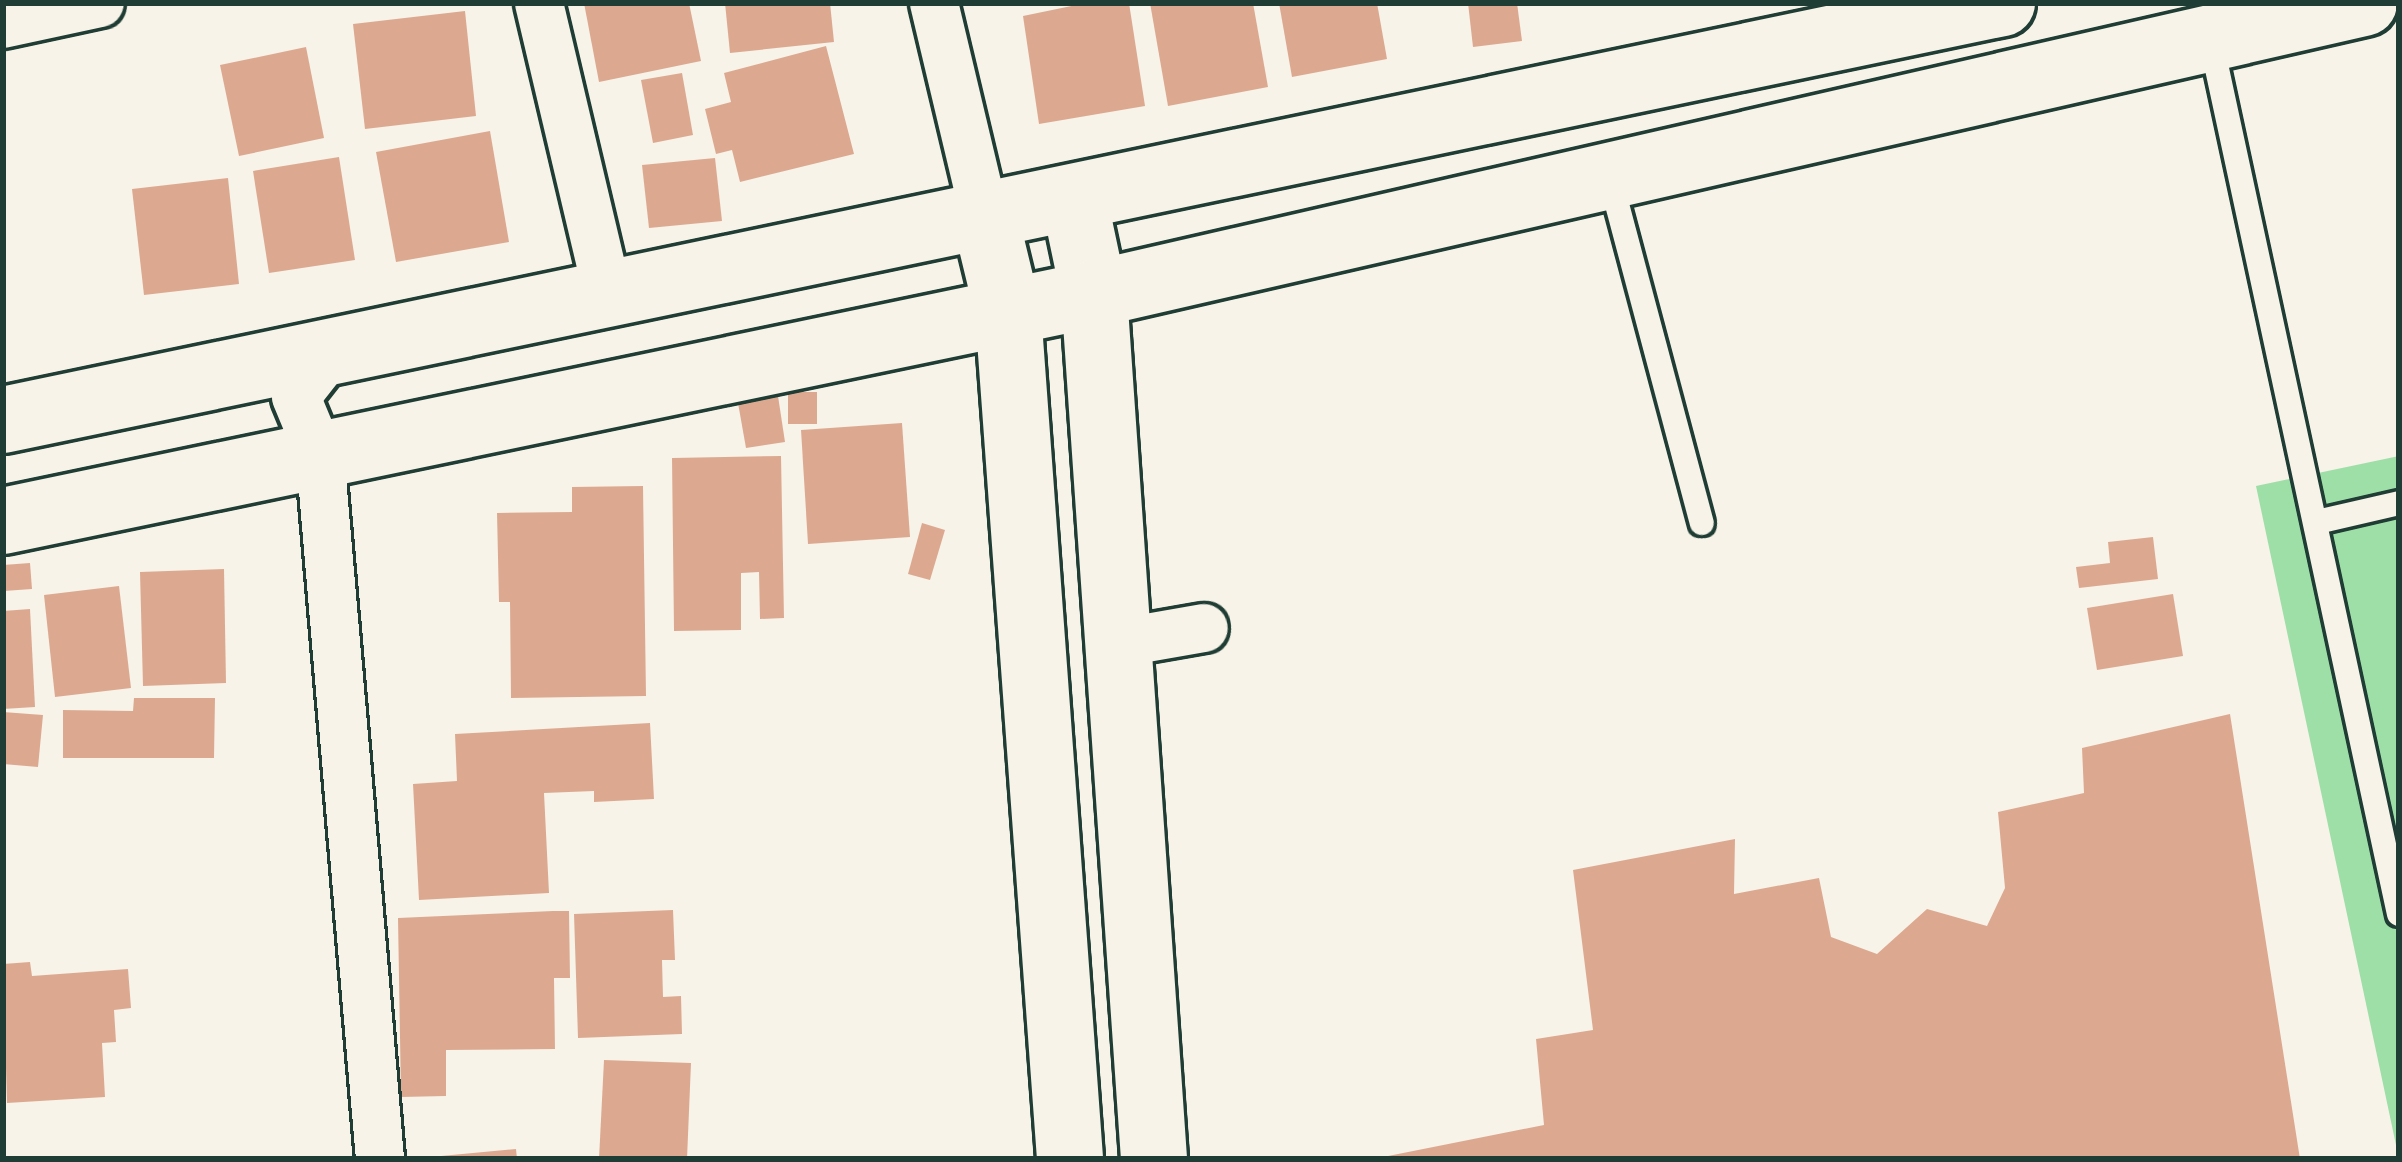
<!DOCTYPE html>
<html>
<head>
<meta charset="utf-8">
<style>
	body { margin:0 }
	#map { position:relative; width:2402px; height:1162px; overflow:hidden; background:#f7f3e8; font-family:Mynerve,sans-serif }
	div>[style] { position:absolute }
	.green>* { inset:0; background:#9edea7 }
	.building>* { inset:0; background:#dca990 }
	.roads { filter:drop-shadow(3px 0 #1f3d34) drop-shadow(-3px 0 #1f3d34) drop-shadow(0 3px #1f3d34) drop-shadow(0 -3px #1f3d34) }
	.lane>* { height:24px; margin:-12px; padding:0 12px; transform-origin:12px; border-radius:12px; background:#f7f3e8 }
	.street>* { height:48px; margin:-24px; padding:0 24px; transform-origin:24px; border-radius:24px; background:#f7f3e8 }
	.secondary>* { height:66px; margin:-33px; padding:0 33px; transform-origin:33px; border-radius:33px; background:#f7f3e8 }
	span { translate:-50% -50%; white-space:nowrap; text-align:center; line-height:1.15; -webkit-text-stroke:10px #f7f3e8; paint-order:stroke }
	.frame { position:absolute; inset:0; border:6px solid #1f3d34; pointer-events:none }
</style>
</head>
<body>
<div id="map">
	<div class="green">
		<i style="clip-path:polygon(2399px 456px,2399px 1159px,2256px 486px)"></i>
	</div>
	<div class="building">
		<i style="clip-path:polygon(584px 3px,689px 3px,701px 61px,599px 82px)"></i>
		<i style="clip-path:polygon(725px 3px,830px 3px,834px 42px,730px 53px)"></i>
		<i style="clip-path:polygon(1086px 3px,1129px 3px,1145px 106px,1039px 124px,1023px 16px)"></i>
		<i style="clip-path:polygon(1150px 3px,1253px 3px,1268px 87px,1168px 106px)"></i>
		<i style="clip-path:polygon(1279px 3px,1377px 3px,1387px 59px,1292px 77px)"></i>
		<i style="clip-path:polygon(1468px 3px,1517px 3px,1522px 41px,1473px 47px)"></i>
		<i style="clip-path:polygon(465px 11px,476px 116px,365px 129px,353px 24px)"></i>
		<i style="clip-path:polygon(826px 46px,854px 154px,740px 182px,732px 150px,716px 154px,705px 109px,731px 102px,724px 73px)"></i>
		<i style="clip-path:polygon(306px 47px,324px 138px,239px 156px,220px 65px)"></i>
		<i style="clip-path:polygon(682px 73px,693px 135px,653px 143px,641px 80px)"></i>
		<i style="clip-path:polygon(490px 131px,509px 242px,396px 262px,376px 152px)"></i>
		<i style="clip-path:polygon(339px 157px,355px 260px,269px 273px,253px 171px)"></i>
		<i style="clip-path:polygon(715px 158px,722px 221px,649px 228px,642px 165px)"></i>
		<i style="clip-path:polygon(228px 178px,239px 284px,144px 295px,132px 189px)"></i>
		<i style="clip-path:polygon(788px 392px,817px 392px,817px 424px,788px 424px)"></i>
		<i style="clip-path:polygon(778px 396px,785px 442px,746px 448px,738px 403px)"></i>
		<i style="clip-path:polygon(902px 423px,910px 537px,808px 544px,801px 430px)"></i>
		<i style="clip-path:polygon(781px 456px,784px 618px,760px 619px,759px 572px,741px 573px,741px 630px,674px 631px,672px 458px)"></i>
		<i style="clip-path:polygon(643px 486px,646px 696px,511px 698px,510px 602px,499px 602px,497px 513px,572px 512px,572px 487px)"></i>
		<i style="clip-path:polygon(922px 523px,945px 530px,930px 580px,908px 574px)"></i>
		<i style="clip-path:polygon(2153px 537px,2158px 579px,2079px 588px,2076px 567px,2110px 563px,2108px 542px)"></i>
		<i style="clip-path:polygon(30px 563px,32px 589px,4px 591px,3px 565px)"></i>
		<i style="clip-path:polygon(224px 569px,226px 683px,143px 686px,140px 572px)"></i>
		<i style="clip-path:polygon(119px 586px,131px 688px,55px 697px,44px 595px)"></i>
		<i style="clip-path:polygon(2173px 594px,2183px 656px,2097px 670px,2087px 608px)"></i>
		<i style="clip-path:polygon(30px 609px,35px 707px,3px 709px,3px 611px)"></i>
		<i style="clip-path:polygon(134px 698px,215px 698px,214px 758px,63px 758px,63px 710px,133px 711px)"></i>
		<i style="clip-path:polygon(3px 712px,43px 715px,38px 767px,3px 764px)"></i>
		<i style="clip-path:polygon(2230px 714px,2300px 1159px,1373px 1159px,1544px 1125px,1536px 1039px,1593px 1030px,1573px 870px,1735px 839px,1734px 894px,1819px 878px,1831px 937px,1877px 954px,1927px 909px,1987px 926px,2005px 888px,1998px 812px,2084px 793px,2082px 748px)"></i>
		<i style="clip-path:polygon(650px 723px,654px 799px,594px 802px,594px 791px,544px 793px,549px 893px,419px 900px,413px 784px,457px 781px,455px 734px)"></i>
		<i style="clip-path:polygon(673px 910px,675px 960px,662px 960px,663px 997px,681px 996px,682px 1034px,578px 1038px,574px 914px)"></i>
		<i style="clip-path:polygon(553px 911px,569px 911px,570px 978px,554px 978px,555px 1049px,446px 1050px,446px 1096px,401px 1097px,398px 918px)"></i>
		<i style="clip-path:polygon(30px 962px,32px 976px,128px 969px,131px 1008px,114px 1010px,116px 1042px,102px 1043px,105px 1097px,7px 1103px,3px 964px)"></i>
		<i style="clip-path:polygon(604px 1060px,691px 1063px,687px 1159px,599px 1159px)"></i>
		<i style="clip-path:polygon(516px 1149px,517px 1159px,441px 1159px,441px 1156px)"></i>
	</div>
	<div class="roads">
		<div class="lane">
			<i style="left:2211px;top:41px;width:893px;rotate:77.85deg"></i>
			<i style="left:1610px;top:178px;width:357px;rotate:75.1deg"></i>
			<i style="left:2317px;top:522px;width:84px;rotate:-13deg"></i>
		</div>
		<div class="street">
			<i style="left:539px;top:3px;width:304px;rotate:76.7deg"></i>
			<i style="left:934px;top:3px;width:220px;rotate:76.6deg"></i>
			<i style="left:3px;top:24px;width:99px;rotate:-12.2deg"></i>
			<i style="left:329px;top:355px;width:53px;rotate:128.2deg"></i>
			<i style="left:296px;top:397px;width:63px;rotate:67.5deg"></i>
			<i style="left:320px;top:455px;width:707px;rotate:85.13deg"></i>
			<i style="left:1118px;top:643px;width:87px;rotate:-9.9deg"></i>
		</div>
		<div class="secondary">
			<i style="left:1074px;top:199px;width:97px;rotate:78.1deg"></i>
			<i style="left:1094px;top:294px;width:867px;rotate:86.03deg"></i>
			<i style="left:985px;top:217px;width:98px;rotate:76.4deg"></i>
			<i style="left:1008px;top:312px;width:849px;rotate:85.81deg"></i>
			<i style="left:3px;top:420px;width:2042px;rotate:-11.78deg"></i>
			<i style="left:3px;top:521px;width:1114px;rotate:-11.75deg"></i>
			<i style="left:1094px;top:294px;width:1303px;rotate:-12.91deg"></i>
		</div>
	</div>
	<div class="frame"></div>
</div>
</body>
</html>
